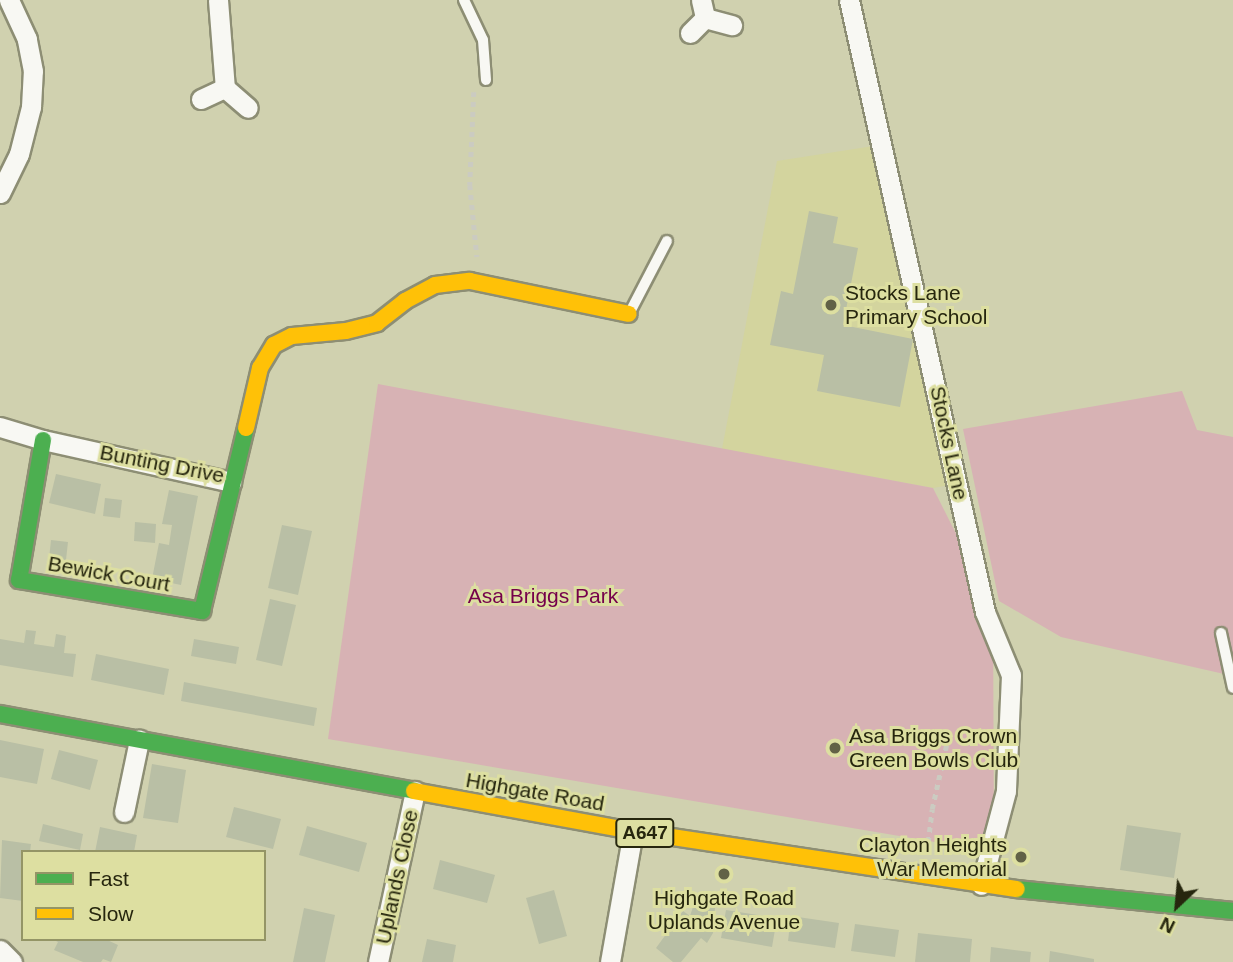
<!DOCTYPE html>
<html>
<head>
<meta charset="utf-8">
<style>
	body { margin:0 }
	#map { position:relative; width:1233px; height:962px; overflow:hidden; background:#d0d1af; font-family:Arial,sans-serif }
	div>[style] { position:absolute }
	.built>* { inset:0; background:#d3d49e }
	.green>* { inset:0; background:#d7b2b4 }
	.building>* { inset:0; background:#b9bfa5 }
	.path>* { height:4.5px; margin-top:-2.25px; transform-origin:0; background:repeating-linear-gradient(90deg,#cbcbc1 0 5px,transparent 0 10px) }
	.roads { filter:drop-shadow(2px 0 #8d8e74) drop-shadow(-2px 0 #8d8e74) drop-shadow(0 2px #8d8e74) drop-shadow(0 -2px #8d8e74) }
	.lane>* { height:10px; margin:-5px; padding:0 5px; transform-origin:5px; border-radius:5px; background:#f8f8f3 }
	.street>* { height:19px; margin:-9.5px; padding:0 9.5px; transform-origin:9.5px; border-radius:9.5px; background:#f8f8f3 }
	.fast>* { height:16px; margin:-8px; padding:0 8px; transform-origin:8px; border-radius:8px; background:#4caf50 }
	.slow>* { height:16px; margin:-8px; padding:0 8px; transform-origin:8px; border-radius:8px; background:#ffc107 }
	.dots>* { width:19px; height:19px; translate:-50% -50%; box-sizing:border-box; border:4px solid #dddfa1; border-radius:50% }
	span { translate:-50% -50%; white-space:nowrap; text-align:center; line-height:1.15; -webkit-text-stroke:6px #dddfa1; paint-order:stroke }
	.shield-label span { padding:2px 5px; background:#dddfa1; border:2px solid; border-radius:5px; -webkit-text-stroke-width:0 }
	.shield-label { font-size:19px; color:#26260e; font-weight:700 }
	.poi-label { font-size:21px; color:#26260e }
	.left { translate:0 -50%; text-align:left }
	.right { translate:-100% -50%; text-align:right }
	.street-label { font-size:21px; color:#26260e }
	.park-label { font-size:21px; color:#75004b }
	.legend { position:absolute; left:21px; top:850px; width:245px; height:91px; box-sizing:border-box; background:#dddfa1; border:2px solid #949566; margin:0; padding:9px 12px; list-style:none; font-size:21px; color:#26260e }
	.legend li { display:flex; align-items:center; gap:14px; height:35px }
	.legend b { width:35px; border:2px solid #949566 }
	.north { position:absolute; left:1142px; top:871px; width:70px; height:70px; -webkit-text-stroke:5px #dddfa1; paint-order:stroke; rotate:206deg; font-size:19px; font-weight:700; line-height:28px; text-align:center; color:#26260e }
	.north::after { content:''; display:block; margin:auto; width:24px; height:32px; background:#26260e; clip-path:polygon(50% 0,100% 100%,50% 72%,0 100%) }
</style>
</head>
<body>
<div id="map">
	<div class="built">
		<i style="clip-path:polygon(880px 145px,950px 485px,933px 488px,722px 449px,777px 161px)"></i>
	</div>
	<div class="green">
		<i style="clip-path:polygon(378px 384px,933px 488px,993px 607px,994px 852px,328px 739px)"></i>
		<i style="clip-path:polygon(1182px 391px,1197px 430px,1233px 437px,1233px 676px,1061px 637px,999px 601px,963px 429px)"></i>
	</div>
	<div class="building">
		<i style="clip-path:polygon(809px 211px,838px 217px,833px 243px,858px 248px,843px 325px,913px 339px,900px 407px,817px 391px,824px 355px,770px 345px,781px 291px,793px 294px)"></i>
		<i style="clip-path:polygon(56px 474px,101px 484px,95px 514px,49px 503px)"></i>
		<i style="clip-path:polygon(169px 490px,198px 496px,181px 585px,152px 579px,159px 543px,169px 545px,172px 525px,162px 524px)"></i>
		<i style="clip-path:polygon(105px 498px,122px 500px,120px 518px,103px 516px)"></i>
		<i style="clip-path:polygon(135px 522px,156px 524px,155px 543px,134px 541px)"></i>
		<i style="clip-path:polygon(282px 525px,312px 531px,298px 595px,268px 588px)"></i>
		<i style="clip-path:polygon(51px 540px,68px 542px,66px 560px,49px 559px)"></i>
		<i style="clip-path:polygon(270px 599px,296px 605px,282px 666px,256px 660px)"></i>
		<i style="clip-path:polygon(26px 630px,36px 631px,34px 644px,54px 647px,56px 634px,66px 636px,64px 653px,76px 654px,73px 677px,0 665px,0 639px,24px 643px)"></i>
		<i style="clip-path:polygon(194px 639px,239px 647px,236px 664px,191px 656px)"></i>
		<i style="clip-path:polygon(96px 654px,169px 669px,164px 695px,91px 680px)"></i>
		<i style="clip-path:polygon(184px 682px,317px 708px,314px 726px,181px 701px)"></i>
		<i style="clip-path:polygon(0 740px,44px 749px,37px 784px,0 777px)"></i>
		<i style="clip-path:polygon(59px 750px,98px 760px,90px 790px,51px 779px)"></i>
		<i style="clip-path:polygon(152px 764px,186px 770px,178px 823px,143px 818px)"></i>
		<i style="clip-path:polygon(234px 807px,281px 819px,273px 849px,226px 837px)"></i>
		<i style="clip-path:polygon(43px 824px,83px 834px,80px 850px,39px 841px)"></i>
		<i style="clip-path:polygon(1127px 825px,1181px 833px,1174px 878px,1120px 870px)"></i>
		<i style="clip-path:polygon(307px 826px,367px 843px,359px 872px,299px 855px)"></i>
		<i style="clip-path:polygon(100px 827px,137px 835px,134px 852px,95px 852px)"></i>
		<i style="clip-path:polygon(2px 840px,31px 844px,30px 852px,23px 852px,23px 901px,0 898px)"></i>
		<i style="clip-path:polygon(440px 860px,495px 875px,487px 903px,433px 889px)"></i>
		<i style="clip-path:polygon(554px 890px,567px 936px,539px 944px,526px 898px)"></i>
		<i style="clip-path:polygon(694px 904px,715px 908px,713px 933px,707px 943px,701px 938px,681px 962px,673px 962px,656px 948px,683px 911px,690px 916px)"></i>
		<i style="clip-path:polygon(304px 908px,335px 915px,325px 962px,293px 962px)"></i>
		<i style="clip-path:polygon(726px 910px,777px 918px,772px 947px,721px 938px)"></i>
		<i style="clip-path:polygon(791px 916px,839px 923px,835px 948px,788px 941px)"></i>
		<i style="clip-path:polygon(855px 924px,899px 930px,895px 957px,851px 951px)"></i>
		<i style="clip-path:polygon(918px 933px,972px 939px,970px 962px,915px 962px)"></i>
		<i style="clip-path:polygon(52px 939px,105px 939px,118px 945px,111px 962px,103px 959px,101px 962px,83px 962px,54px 950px,58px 942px)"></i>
		<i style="clip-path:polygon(427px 939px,456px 945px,453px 962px,422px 962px)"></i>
		<i style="clip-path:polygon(991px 947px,1031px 952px,1030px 962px,990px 962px)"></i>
		<i style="clip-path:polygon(1050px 951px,1094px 959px,1094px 962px,1049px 962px)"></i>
	</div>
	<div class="path">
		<i style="left:474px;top:92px;width:93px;rotate:92.5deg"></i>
		<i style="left:470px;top:185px;width:72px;rotate:84.4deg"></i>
		<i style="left:928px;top:842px;width:33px;rotate:-83deg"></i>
		<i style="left:932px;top:809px;width:78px;rotate:-77.4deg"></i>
	</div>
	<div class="roads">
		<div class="lane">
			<i style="left:464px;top:0;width:44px;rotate:64.6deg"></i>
			<i style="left:483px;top:40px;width:40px;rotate:85.7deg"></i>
			<i style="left:630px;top:312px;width:80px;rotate:-62.5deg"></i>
			<i style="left:1221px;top:633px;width:56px;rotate:77.7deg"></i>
		</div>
		<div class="street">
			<i style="left:218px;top:0;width:88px;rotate:85.5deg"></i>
			<i style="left:701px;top:0;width:18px;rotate:77deg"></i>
			<i style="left:705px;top:18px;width:28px;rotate:15deg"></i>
			<i style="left:849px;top:0;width:627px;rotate:77.47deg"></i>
			<i style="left:985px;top:612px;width:68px;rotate:67.6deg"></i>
			<i style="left:1011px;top:675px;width:116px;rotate:92.5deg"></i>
			<i style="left:1006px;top:791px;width:97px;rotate:104.9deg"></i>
			<i style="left:690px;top:33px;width:21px;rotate:-45deg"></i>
			<i style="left:201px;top:99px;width:26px;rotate:-25deg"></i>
			<i style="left:225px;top:88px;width:30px;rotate:41deg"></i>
			<i style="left:0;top:193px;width:43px;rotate:-64deg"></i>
			<i style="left:19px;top:154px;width:49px;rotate:-75.7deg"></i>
			<i style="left:31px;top:107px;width:36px;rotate:-87deg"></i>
			<i style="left:33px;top:71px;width:33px;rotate:-101deg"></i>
			<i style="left:27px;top:39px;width:43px;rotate:-114.8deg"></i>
			<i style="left:0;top:427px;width:45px;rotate:16.8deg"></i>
			<i style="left:43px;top:440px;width:193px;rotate:12.6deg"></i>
			<i style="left:124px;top:812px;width:74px;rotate:-78.2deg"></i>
			<i style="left:0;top:950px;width:17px;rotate:45deg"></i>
			<i style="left:378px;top:962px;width:175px;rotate:-77.8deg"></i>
			<i style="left:610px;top:962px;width:133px;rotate:-80deg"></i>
		</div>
		<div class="fast">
			<i style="left:43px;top:440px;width:142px;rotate:99.7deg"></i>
			<i style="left:19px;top:580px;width:186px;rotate:9.6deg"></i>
			<i style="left:202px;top:611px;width:188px;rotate:-76.5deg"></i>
			<i style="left:0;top:714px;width:421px;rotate:10.5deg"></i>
			<i style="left:1017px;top:889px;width:217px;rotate:5.8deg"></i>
		</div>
		<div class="slow">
			<i style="left:246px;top:428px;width:62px;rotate:-76.9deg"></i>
			<i style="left:260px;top:368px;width:27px;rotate:-59deg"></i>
			<i style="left:274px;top:345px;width:20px;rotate:-27deg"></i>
			<i style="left:292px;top:336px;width:54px;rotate:-5.3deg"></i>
			<i style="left:346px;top:331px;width:32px;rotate:-14deg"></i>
			<i style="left:377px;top:323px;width:36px;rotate:-38deg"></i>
			<i style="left:405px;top:301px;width:34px;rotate:-28deg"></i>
			<i style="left:435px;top:285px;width:35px;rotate:-7deg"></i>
			<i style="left:470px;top:281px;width:162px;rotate:11.7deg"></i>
			<i style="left:414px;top:791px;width:223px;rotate:10.4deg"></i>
			<i style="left:633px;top:831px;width:388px;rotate:8.6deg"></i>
		</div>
	</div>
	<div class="dots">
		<i style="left:831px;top:305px;background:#626246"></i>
		<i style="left:835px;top:748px;background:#626246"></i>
		<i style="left:1021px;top:857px;background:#626246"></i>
		<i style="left:724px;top:874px;background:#626246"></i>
	</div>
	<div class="shield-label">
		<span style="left:645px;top:833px">A647</span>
	</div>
	<div class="poi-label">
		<span class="left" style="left:845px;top:305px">Stocks Lane<br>Primary School</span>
		<span class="left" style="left:849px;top:748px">Asa Briggs Crown<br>Green Bowls Club</span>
		<span class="right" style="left:1007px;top:857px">Clayton Heights<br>War Memorial</span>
		<span style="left:724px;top:910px">Highgate Road<br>Uplands Avenue</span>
	</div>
	<div class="street-label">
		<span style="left:949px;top:443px;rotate:78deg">Stocks Lane</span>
		<span style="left:162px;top:464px;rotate:11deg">Bunting Drive</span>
		<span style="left:109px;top:574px;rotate:10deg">Bewick Court</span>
		<span style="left:535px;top:792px;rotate:10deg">Highgate Road</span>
		<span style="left:397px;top:877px;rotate:-78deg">Uplands Close</span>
	</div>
	<div class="park-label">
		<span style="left:543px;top:596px">Asa Briggs Park</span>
	</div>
	<ul class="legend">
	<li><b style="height:9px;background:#4caf50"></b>Fast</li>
	<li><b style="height:9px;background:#ffc107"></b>Slow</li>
	</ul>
	<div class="north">N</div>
</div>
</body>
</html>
